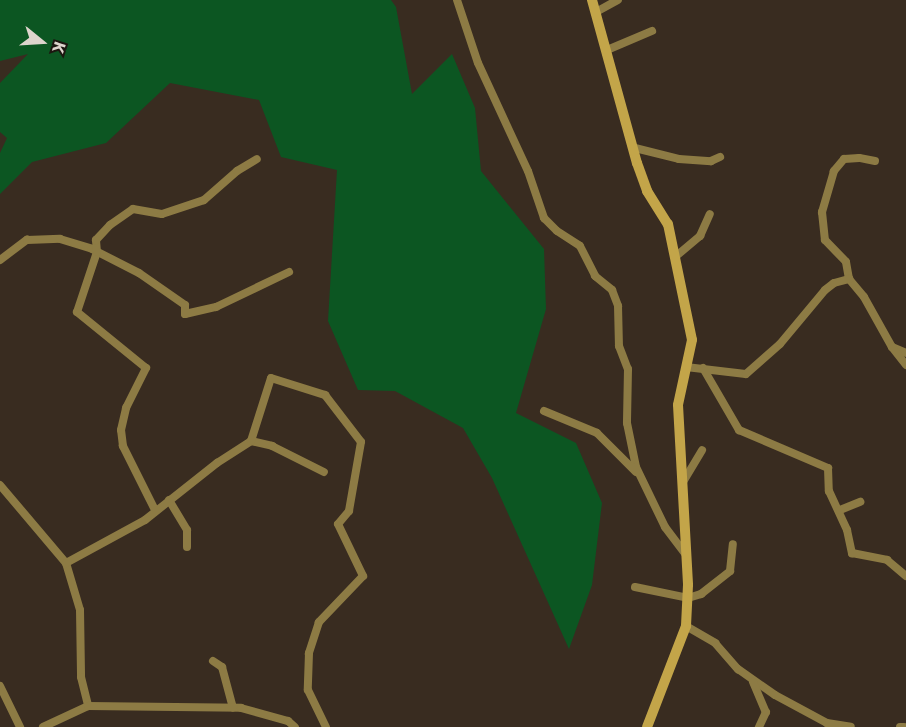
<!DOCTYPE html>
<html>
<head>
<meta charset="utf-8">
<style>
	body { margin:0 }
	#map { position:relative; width:906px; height:727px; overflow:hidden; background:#392c20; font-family:Commissioner,sans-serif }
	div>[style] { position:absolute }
	.green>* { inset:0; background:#0c5622 }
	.street>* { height:8px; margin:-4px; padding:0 4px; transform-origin:4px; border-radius:4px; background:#8d7b44 }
	.secondary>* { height:10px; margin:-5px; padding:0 5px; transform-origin:5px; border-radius:5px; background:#c3a549 }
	span { translate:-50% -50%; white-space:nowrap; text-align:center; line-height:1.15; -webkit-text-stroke:6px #1c1610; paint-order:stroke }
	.north { position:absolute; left:12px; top:12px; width:60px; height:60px; -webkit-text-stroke:4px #1c1610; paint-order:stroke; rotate:108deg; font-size:16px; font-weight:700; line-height:24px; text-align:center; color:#ded5cd }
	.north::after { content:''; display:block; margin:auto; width:21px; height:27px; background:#ded5cd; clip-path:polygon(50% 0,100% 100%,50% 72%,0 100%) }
</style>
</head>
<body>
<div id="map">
	<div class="green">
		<i style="clip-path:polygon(0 0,391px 0,396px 7px,412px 94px,452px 54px,475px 108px,481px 171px,544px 249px,546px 309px,516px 413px,576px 443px,602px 503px,592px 585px,569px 649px,492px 478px,463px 428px,395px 391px,358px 390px,328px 321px,337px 170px,281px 157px,259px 100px,170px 83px,106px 143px,32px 162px,0 194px,0 153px,7px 138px,0 132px,0 83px,28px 54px,0 61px)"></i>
	</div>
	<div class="street">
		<i style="left:457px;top:0;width:66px;rotate:71.6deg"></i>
		<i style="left:478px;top:63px;width:119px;rotate:65.2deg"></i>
		<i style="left:528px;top:171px;width:50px;rotate:71.2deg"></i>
		<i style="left:544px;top:218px;width:18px;rotate:45deg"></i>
		<i style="left:557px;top:231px;width:27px;rotate:33deg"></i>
		<i style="left:580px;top:246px;width:34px;rotate:63deg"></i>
		<i style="left:595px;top:276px;width:22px;rotate:39deg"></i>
		<i style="left:612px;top:290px;width:17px;rotate:69deg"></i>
		<i style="left:618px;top:306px;width:40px;rotate:88.6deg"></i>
		<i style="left:619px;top:346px;width:25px;rotate:69deg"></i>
		<i style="left:628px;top:369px;width:54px;rotate:91.1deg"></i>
		<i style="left:627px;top:423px;width:45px;rotate:78.4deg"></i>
		<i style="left:636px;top:467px;width:67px;rotate:64.2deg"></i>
		<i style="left:665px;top:527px;width:34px;rotate:53deg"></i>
		<i style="left:596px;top:12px;width:25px;rotate:-29deg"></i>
		<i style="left:607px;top:50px;width:49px;rotate:-22.9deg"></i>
		<i style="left:635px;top:148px;width:45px;rotate:14deg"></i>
		<i style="left:679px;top:159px;width:32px;rotate:4deg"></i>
		<i style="left:711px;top:161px;width:10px;rotate:-24deg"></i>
		<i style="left:875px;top:161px;width:16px;rotate:-169deg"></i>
		<i style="left:859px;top:158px;width:15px;rotate:176deg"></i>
		<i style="left:844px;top:159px;width:16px;rotate:130deg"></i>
		<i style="left:834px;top:171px;width:43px;rotate:106.3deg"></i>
		<i style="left:822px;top:212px;width:28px;rotate:84deg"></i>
		<i style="left:825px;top:240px;width:30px;rotate:46deg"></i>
		<i style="left:846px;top:262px;width:17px;rotate:80deg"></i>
		<i style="left:849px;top:279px;width:23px;rotate:50deg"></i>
		<i style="left:864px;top:297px;width:57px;rotate:60.8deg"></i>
		<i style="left:892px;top:347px;width:15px;rotate:23deg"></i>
		<i style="left:675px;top:257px;width:33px;rotate:-40deg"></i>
		<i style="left:700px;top:236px;width:24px;rotate:-66deg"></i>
		<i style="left:0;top:260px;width:34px;rotate:-37deg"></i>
		<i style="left:27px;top:240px;width:33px;rotate:-2deg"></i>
		<i style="left:60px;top:239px;width:34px;rotate:17deg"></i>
		<i style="left:92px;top:249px;width:53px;rotate:27.1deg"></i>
		<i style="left:139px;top:273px;width:56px;rotate:34.8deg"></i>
		<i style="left:185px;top:305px;width:9px;rotate:90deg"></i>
		<i style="left:185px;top:314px;width:32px;rotate:-13deg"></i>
		<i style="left:216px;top:307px;width:81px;rotate:-25.6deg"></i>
		<i style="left:892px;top:347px;width:23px;rotate:52deg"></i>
		<i style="left:686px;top:367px;width:60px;rotate:6.7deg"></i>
		<i style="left:746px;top:374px;width:45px;rotate:-41.4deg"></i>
		<i style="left:780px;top:344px;width:70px;rotate:-50.2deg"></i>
		<i style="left:825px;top:290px;width:11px;rotate:-38deg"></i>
		<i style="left:834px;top:283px;width:16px;rotate:-15deg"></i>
		<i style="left:703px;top:368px;width:72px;rotate:59.9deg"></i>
		<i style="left:739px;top:430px;width:97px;rotate:23.1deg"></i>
		<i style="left:828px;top:468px;width:23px;rotate:88deg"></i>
		<i style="left:829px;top:491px;width:43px;rotate:65.2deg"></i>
		<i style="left:847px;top:530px;width:24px;rotate:78deg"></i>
		<i style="left:852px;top:553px;width:36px;rotate:11deg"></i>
		<i style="left:887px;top:560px;width:25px;rotate:40deg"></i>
		<i style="left:544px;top:411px;width:57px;rotate:22.5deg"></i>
		<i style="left:597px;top:433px;width:55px;rotate:45deg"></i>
		<i style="left:251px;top:441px;width:22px;rotate:13deg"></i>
		<i style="left:272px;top:446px;width:58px;rotate:26.6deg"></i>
		<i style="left:683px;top:482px;width:37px;rotate:-59deg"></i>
		<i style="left:0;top:485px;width:102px;rotate:49.8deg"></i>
		<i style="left:66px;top:563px;width:49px;rotate:73.4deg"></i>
		<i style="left:80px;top:610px;width:67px;rotate:89.1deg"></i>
		<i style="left:81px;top:677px;width:30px;rotate:76deg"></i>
		<i style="left:169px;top:500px;width:35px;rotate:59deg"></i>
		<i style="left:187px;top:530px;width:17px;rotate:90deg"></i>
		<i style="left:155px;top:510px;width:72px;rotate:-116.6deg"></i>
		<i style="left:123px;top:446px;width:16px;rotate:-97deg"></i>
		<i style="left:121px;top:430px;width:23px;rotate:-77deg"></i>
		<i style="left:126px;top:408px;width:45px;rotate:-63.4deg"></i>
		<i style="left:146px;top:368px;width:89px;rotate:-140.9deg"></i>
		<i style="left:77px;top:312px;width:63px;rotate:-71.6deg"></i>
		<i style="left:97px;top:252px;width:12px;rotate:-95deg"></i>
		<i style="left:96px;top:240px;width:21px;rotate:-47deg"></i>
		<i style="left:110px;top:225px;width:28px;rotate:-35deg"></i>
		<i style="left:133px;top:209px;width:29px;rotate:10deg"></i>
		<i style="left:162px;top:214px;width:44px;rotate:-18.4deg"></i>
		<i style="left:204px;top:200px;width:44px;rotate:-41.3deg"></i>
		<i style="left:237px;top:171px;width:23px;rotate:-31deg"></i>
		<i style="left:840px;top:510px;width:22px;rotate:-22deg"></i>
		<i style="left:66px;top:563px;width:90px;rotate:-28.6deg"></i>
		<i style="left:145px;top:520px;width:92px;rotate:-38.4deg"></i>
		<i style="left:217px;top:463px;width:40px;rotate:-32.9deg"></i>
		<i style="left:251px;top:441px;width:66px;rotate:-72.4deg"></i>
		<i style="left:271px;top:378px;width:57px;rotate:17.5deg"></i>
		<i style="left:325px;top:395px;width:59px;rotate:52.5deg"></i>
		<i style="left:361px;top:442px;width:70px;rotate:99.9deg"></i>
		<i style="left:349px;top:511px;width:17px;rotate:130deg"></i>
		<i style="left:338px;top:524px;width:58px;rotate:64.3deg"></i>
		<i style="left:363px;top:576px;width:64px;rotate:133.7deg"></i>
		<i style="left:319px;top:622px;width:33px;rotate:108deg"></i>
		<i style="left:309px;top:653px;width:37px;rotate:92deg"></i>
		<i style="left:308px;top:690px;width:41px;rotate:64.1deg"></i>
		<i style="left:635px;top:587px;width:54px;rotate:11.7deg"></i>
		<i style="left:688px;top:598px;width:14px;rotate:-17deg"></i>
		<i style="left:701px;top:594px;width:37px;rotate:-38deg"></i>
		<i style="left:730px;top:571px;width:27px;rotate:-84deg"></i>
		<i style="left:686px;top:626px;width:34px;rotate:30deg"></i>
		<i style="left:715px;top:643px;width:35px;rotate:49deg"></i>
		<i style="left:738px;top:669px;width:45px;rotate:35.1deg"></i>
		<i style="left:775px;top:695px;width:59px;rotate:28.3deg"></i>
		<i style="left:827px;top:723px;width:24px;rotate:9deg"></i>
		<i style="left:213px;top:661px;width:11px;rotate:34deg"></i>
		<i style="left:222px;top:667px;width:42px;rotate:75deg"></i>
		<i style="left:753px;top:682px;width:33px;rotate:67deg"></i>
		<i style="left:766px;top:712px;width:17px;rotate:115deg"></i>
		<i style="left:0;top:686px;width:46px;rotate:64deg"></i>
		<i style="left:43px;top:727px;width:50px;rotate:-25deg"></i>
		<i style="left:88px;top:706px;width:153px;rotate:0.7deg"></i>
		<i style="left:241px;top:708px;width:49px;rotate:15.5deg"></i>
		<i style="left:288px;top:721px;width:9px;rotate:41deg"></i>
		<i style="left:900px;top:727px;width:4px"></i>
	</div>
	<div class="secondary">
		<i style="left:592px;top:0;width:169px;rotate:74.6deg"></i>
		<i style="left:637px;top:163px;width:30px;rotate:70deg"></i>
		<i style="left:647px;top:191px;width:39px;rotate:58deg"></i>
		<i style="left:668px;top:224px;width:118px;rotate:78.3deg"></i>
		<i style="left:692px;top:340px;width:66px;rotate:102.2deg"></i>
		<i style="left:678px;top:405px;width:180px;rotate:86.8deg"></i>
		<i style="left:688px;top:585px;width:41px;rotate:92.8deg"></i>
		<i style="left:686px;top:626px;width:108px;rotate:111.1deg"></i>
	</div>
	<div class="north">K</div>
</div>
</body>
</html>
